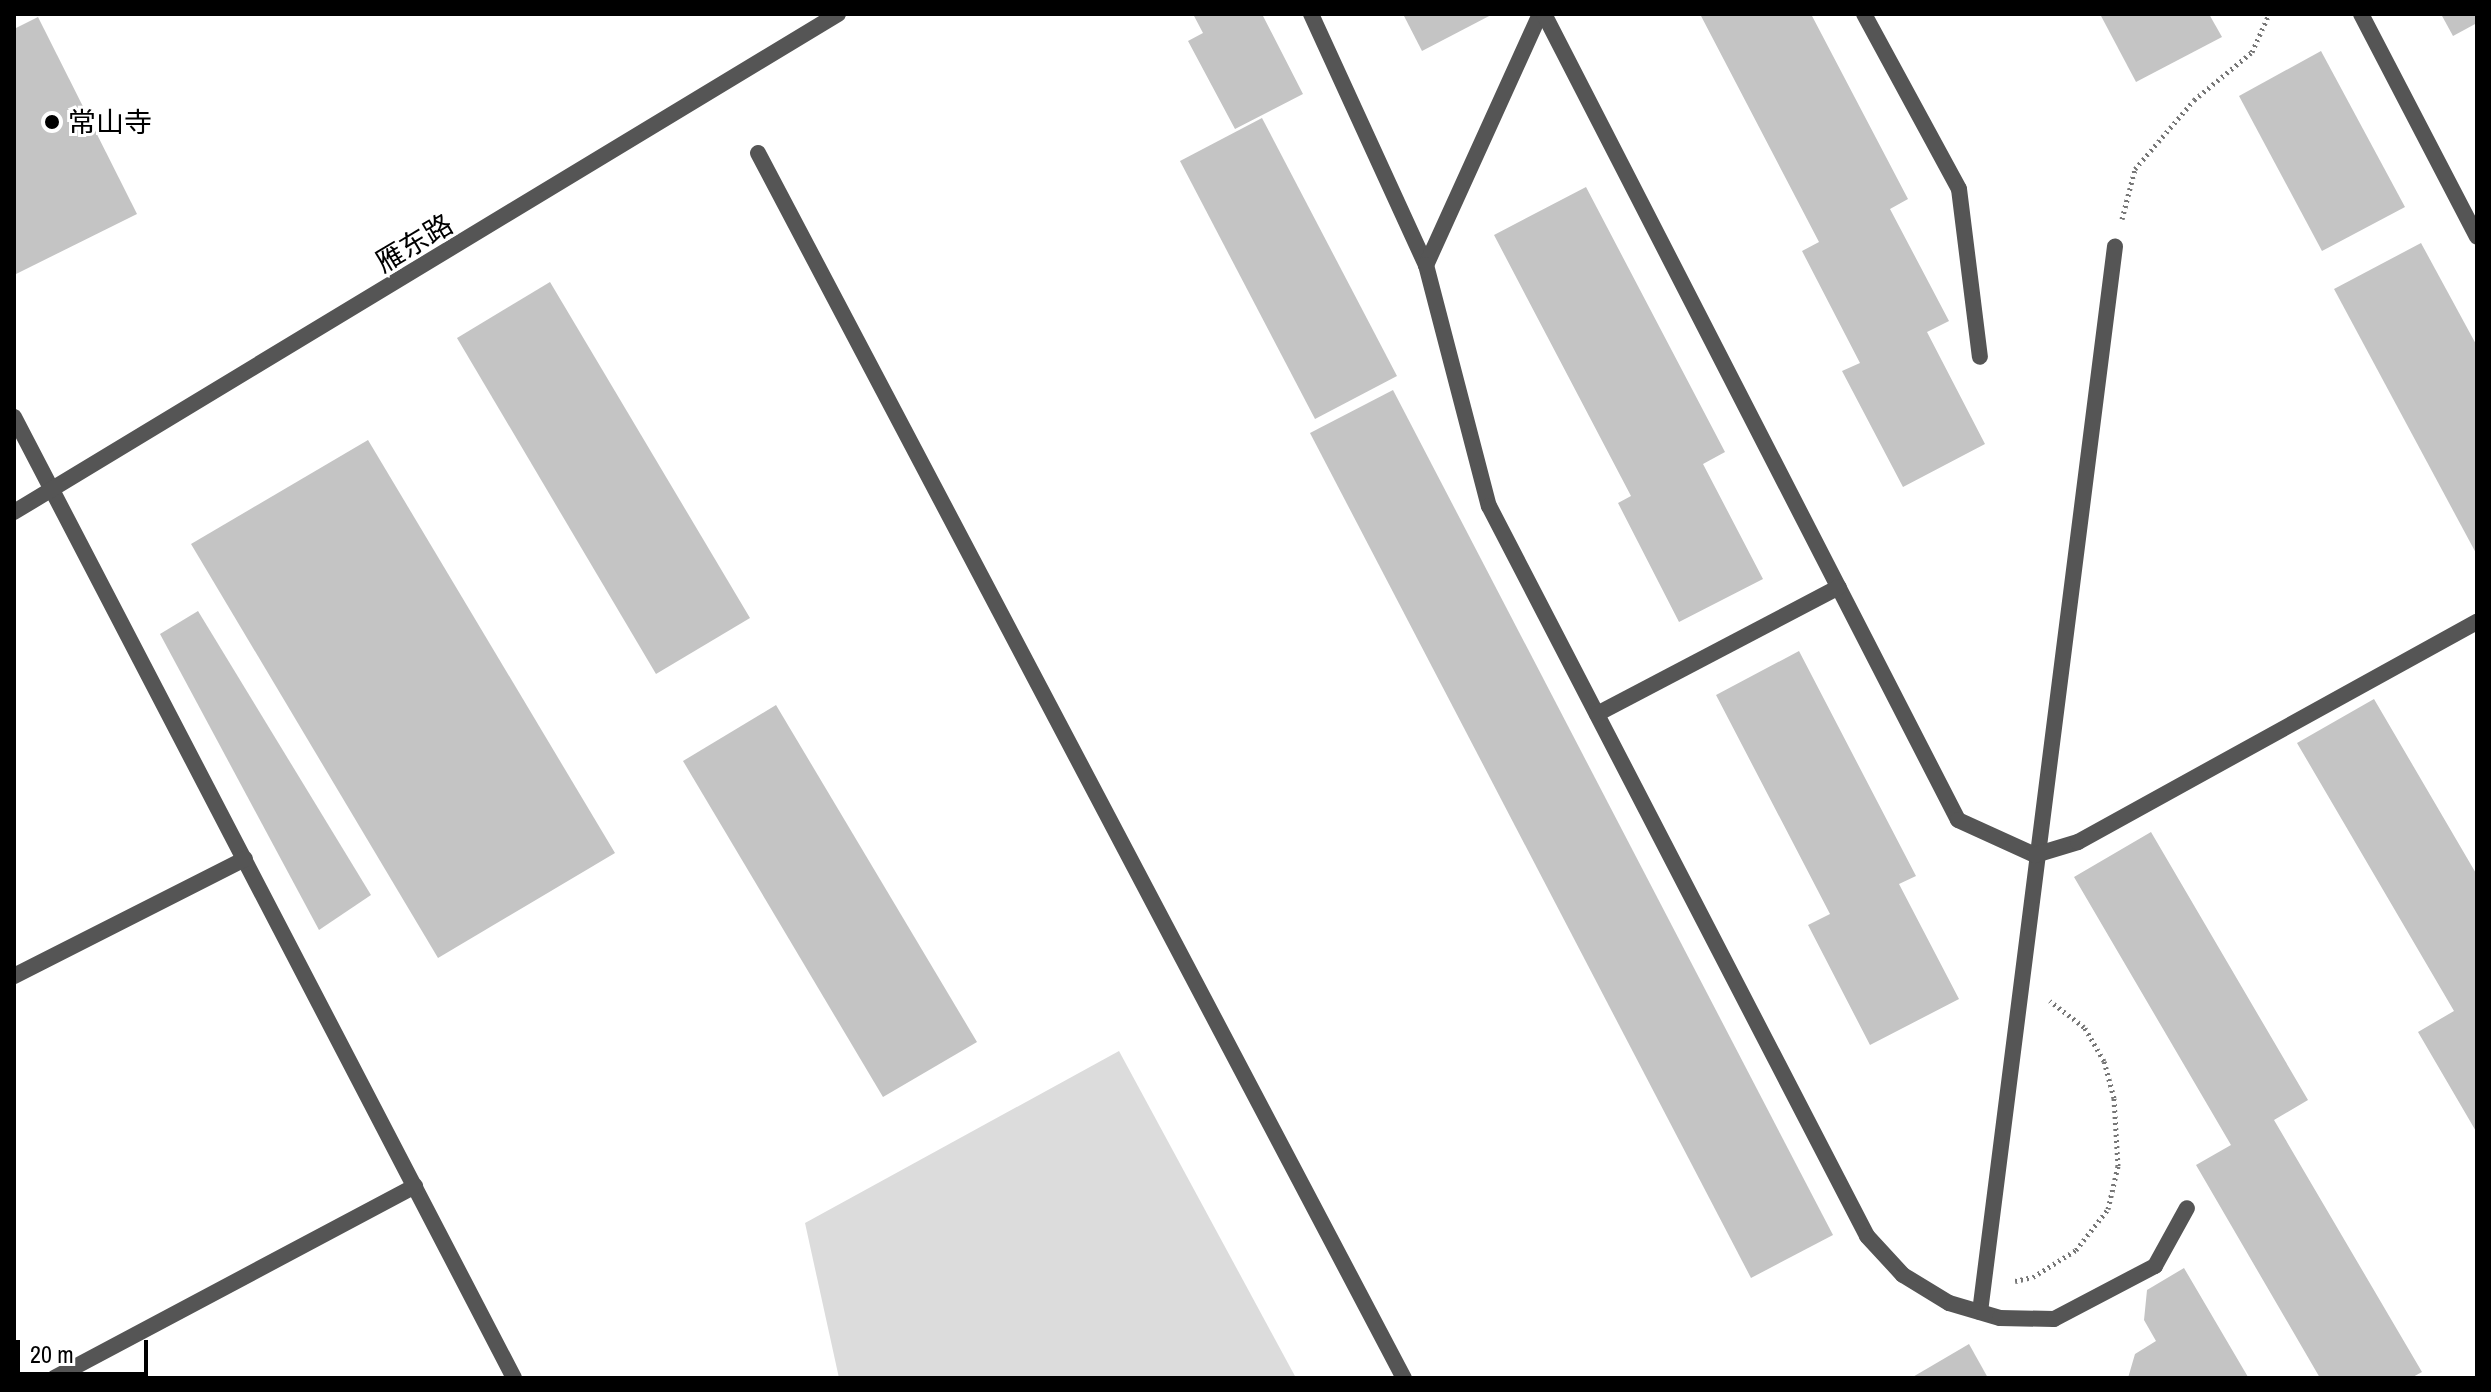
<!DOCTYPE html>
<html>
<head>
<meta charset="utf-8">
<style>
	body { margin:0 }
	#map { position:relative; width:2491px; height:1392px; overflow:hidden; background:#fff; font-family:"Archivo Narrow","Noto Sans SC",sans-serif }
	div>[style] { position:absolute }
	.green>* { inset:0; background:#dcdcdc }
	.building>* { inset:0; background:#c4c4c4 }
	.path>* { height:5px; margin-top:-2.5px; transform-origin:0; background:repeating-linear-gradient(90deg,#777 0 2px,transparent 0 6px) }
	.service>* { height:16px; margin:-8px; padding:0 8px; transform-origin:8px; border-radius:8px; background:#555 }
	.pedestrian>* { height:16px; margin:-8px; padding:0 8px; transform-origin:8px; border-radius:8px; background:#555 }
	.minor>* { height:16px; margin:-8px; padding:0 8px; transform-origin:8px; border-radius:8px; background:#555 }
	.dots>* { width:22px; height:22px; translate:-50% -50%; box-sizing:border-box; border:4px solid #fff; border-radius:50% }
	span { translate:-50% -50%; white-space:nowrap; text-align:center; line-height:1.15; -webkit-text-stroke:6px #fff; paint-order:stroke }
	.poi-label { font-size:28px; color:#000 }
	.left { translate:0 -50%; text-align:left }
	.street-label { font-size:28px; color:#000 }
	.frame { position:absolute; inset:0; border:16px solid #000; pointer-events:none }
	.scale { position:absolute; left:16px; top:1340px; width:132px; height:36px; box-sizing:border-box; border:4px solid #000; border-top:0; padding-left:10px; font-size:24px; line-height:28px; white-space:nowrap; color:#000; -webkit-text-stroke:6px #fff; paint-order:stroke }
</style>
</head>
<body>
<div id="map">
	<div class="green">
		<i style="clip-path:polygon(1119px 1051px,1296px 1378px,839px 1378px,805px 1223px)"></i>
	</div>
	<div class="building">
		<i style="clip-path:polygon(1193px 14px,1262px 14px,1303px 94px,1235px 129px,1188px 41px,1203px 33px)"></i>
		<i style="clip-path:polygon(1403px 14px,1493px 14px,1422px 51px)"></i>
		<i style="clip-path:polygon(1700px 14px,1811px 14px,1908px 199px,1890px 209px,1949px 321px,1927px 332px,1985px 444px,1903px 487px,1842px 371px,1860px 363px,1802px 251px,1819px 242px)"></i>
		<i style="clip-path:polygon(2100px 14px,2209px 14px,2222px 37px,2136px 82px)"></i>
		<i style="clip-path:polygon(2441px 14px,2477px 14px,2477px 23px,2453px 36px)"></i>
		<i style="clip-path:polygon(38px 17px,137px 214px,14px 275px,14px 29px)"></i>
		<i style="clip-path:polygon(2321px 51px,2405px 207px,2322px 251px,2239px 96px)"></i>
		<i style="clip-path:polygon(1262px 118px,1397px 376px,1315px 419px,1180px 161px)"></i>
		<i style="clip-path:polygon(1586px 187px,1725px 452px,1703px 464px,1763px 579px,1679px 622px,1618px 503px,1631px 496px,1494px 235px)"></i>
		<i style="clip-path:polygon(2421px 243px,2477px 346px,2477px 555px,2334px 289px)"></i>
		<i style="clip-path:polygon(550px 282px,750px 618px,656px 674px,457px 338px)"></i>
		<i style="clip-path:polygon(1393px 390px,1833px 1235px,1751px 1278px,1310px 433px)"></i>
		<i style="clip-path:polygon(368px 440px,615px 853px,438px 958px,191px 544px)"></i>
		<i style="clip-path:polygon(198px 611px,371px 895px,319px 930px,160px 634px)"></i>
		<i style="clip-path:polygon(1799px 651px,1916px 876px,1899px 884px,1959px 999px,1870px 1045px,1808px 925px,1830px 914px,1716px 695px)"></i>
		<i style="clip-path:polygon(2374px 699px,2477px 875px,2477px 1133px,2418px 1032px,2454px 1011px,2297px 743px)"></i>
		<i style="clip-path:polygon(776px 705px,977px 1042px,883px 1097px,683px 761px)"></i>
		<i style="clip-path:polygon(2151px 832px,2308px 1100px,2274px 1120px,2422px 1372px,2411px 1378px,2320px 1378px,2196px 1165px,2231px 1145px,2074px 877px)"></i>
		<i style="clip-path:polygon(2184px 1268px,2248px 1377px,2246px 1378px,2128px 1378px,2135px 1354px,2156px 1341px,2144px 1320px,2147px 1290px)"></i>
		<i style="clip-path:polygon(1969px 1344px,1988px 1378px,1911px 1378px)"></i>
	</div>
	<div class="path">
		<i style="left:2122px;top:219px;width:52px;rotate:-75.4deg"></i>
		<i style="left:2135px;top:169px;width:91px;rotate:-49.5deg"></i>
		<i style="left:2194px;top:100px;width:75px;rotate:-39.6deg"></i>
		<i style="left:2252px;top:52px;width:42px;rotate:-65.9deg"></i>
		<i style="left:2015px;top:1281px;width:18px;rotate:-13deg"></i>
		<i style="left:2033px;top:1277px;width:51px;rotate:-32.1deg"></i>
		<i style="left:2076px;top:1250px;width:52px;rotate:-52deg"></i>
		<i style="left:2108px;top:1209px;width:44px;rotate:-76.9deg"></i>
		<i style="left:2118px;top:1166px;width:68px;rotate:-93.4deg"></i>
		<i style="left:2114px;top:1098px;width:38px;rotate:-105deg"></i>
		<i style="left:2104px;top:1061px;width:39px;rotate:-120deg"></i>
		<i style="left:2084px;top:1027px;width:43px;rotate:-142.6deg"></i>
	</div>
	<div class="service">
		<i style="left:1311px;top:14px;width:276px;rotate:65.4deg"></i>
	</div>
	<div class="pedestrian">
		<i style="left:1980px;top:1312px;width:1074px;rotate:-82.78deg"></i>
	</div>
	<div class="minor">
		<i style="left:1540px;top:14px;width:276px;rotate:114.4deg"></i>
		<i style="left:1426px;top:265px;width:249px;rotate:75.4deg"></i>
		<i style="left:1489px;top:506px;width:822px;rotate:62.62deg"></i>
		<i style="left:1867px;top:1236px;width:53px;rotate:47.3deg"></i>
		<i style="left:1903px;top:1275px;width:54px;rotate:31.3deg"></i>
		<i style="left:1949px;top:1303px;width:53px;rotate:16.4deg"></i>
		<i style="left:2000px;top:1318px;width:54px;rotate:1.1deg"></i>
		<i style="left:2054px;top:1319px;width:114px;rotate:-27.7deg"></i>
		<i style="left:2155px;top:1266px;width:66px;rotate:-61.1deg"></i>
		<i style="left:1544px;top:14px;width:906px;rotate:62.81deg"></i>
		<i style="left:1958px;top:820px;width:85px;rotate:24.4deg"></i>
		<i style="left:2035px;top:855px;width:45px;rotate:-16.8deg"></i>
		<i style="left:2078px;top:842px;width:456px;rotate:-28.9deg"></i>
		<i style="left:1864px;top:14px;width:199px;rotate:61.5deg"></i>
		<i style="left:1959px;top:189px;width:169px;rotate:82.9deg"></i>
		<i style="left:2361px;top:14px;width:251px;rotate:62.5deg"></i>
		<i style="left:758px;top:153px;width:1385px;rotate:62.2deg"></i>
		<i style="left:14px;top:417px;width:1083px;rotate:62.51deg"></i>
		<i style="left:14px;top:512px;width:963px;rotate:-31.15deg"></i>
		<i style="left:1597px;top:714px;width:273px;rotate:-27.7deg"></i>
		<i style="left:14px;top:976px;width:259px;rotate:-26.9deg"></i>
		<i style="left:54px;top:1378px;width:409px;rotate:-28deg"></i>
	</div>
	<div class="dots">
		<i style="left:52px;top:122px;background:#000"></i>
	</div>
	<div class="poi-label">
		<span class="left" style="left:68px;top:122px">常山寺</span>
	</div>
	<div class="street-label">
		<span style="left:414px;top:243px;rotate:-31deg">雁东路</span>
	</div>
	<div class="frame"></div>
	<div class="scale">20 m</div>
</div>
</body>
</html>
